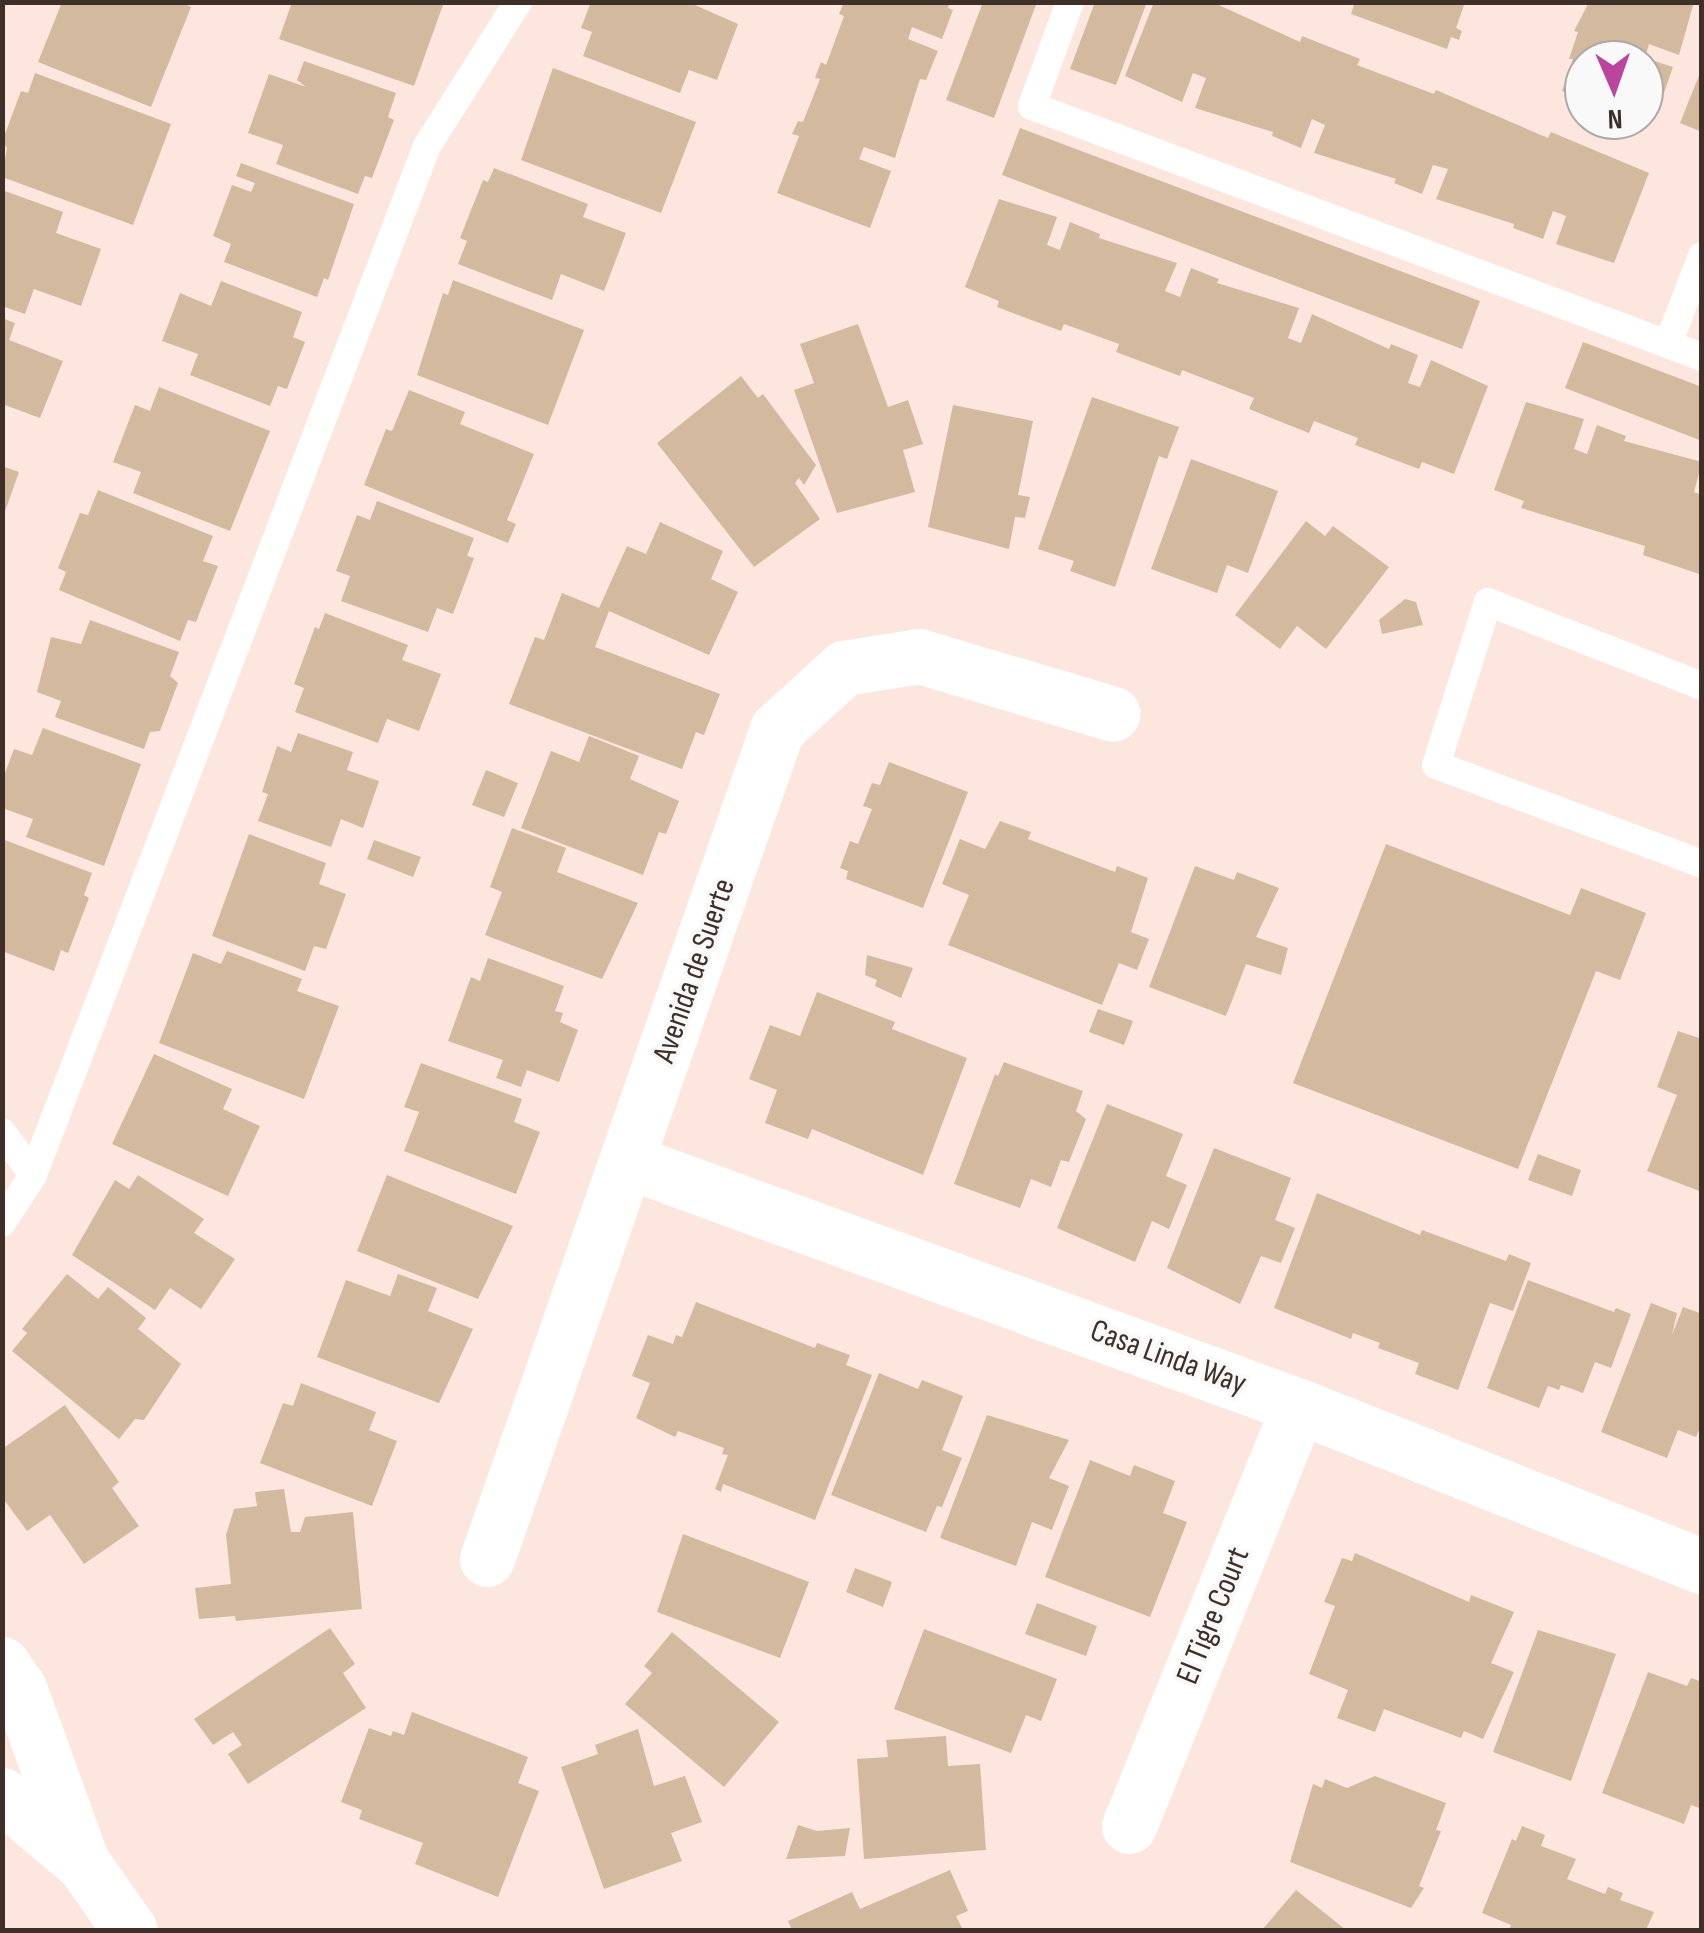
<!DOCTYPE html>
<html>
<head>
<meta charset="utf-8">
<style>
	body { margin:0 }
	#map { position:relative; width:1704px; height:1933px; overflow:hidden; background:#fde6dd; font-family:"Sofia Sans Condensed",sans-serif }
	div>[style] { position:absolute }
	.building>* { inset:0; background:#d3ba9e }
	.service>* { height:28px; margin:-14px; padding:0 14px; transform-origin:14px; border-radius:14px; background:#fff }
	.minor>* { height:55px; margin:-27.5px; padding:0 27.5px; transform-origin:27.5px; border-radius:27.5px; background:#fff }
	.primary>* { height:55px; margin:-27.5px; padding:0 27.5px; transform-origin:27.5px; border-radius:27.5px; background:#fff }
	span { translate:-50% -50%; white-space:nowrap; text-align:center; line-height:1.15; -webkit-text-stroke:8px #f9f9f9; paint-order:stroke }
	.street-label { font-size:32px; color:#3e2f29 }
	.frame { position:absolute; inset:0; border:5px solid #3e2f29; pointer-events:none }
	.north { position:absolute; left:1564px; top:40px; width:100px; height:100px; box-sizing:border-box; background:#f9f9f9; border:2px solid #aea8a6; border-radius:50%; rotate:178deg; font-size:28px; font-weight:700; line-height:40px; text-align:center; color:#3e2f29 }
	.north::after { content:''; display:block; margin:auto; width:35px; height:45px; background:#bb459c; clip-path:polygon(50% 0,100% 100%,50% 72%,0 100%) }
</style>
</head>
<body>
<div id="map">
	<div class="building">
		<i style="clip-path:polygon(62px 2px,181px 2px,191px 7px,151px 107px,38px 62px)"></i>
		<i style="clip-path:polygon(292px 2px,444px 2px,414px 86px,279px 39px)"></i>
		<i style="clip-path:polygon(591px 2px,688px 2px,738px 24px,717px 80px,689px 70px,680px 93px,583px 56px,592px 32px,581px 28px)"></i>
		<i style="clip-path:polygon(844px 2px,950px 2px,948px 8px,953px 10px,942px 39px,912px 27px,908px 39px,938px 51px,926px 80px,920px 79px,895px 158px,864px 147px,859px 159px,891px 171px,870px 228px,777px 193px,799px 136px,792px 134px,798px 121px,803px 122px,820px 79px,815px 78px,821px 62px,826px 65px,844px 16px,839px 14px)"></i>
		<i style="clip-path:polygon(983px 2px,1037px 2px,994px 118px,946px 100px)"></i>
		<i style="clip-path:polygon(1095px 2px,1147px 2px,1116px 85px,1070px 69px)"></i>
		<i style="clip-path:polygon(1154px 2px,1212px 2px,1300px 42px,1302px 36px,1360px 59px,1357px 65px,1434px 94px,1436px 90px,1548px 138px,1551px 132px,1649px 173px,1614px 263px,1556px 244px,1566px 216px,1553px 211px,1543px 239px,1513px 228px,1514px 224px,1436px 199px,1448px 169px,1433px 165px,1422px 194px,1394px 183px,1396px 179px,1314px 153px,1325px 125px,1312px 119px,1301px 148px,1272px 136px,1273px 132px,1195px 108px,1206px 78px,1193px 73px,1182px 102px,1125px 76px)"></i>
		<i style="clip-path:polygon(1355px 2px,1465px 2px,1456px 28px,1462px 31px,1459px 40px,1451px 37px,1447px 49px,1351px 14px)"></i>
		<i style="clip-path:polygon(1589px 2px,1694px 2px,1679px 55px,1649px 44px,1645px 58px,1673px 67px,1656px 116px,1651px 115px,1649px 121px,1644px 119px,1644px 60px,1584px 60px,1584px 99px,1562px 91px,1573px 59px,1569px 59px,1578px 32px,1574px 31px)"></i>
		<i style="clip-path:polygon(304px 61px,396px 93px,388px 117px,394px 120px,372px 178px,365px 176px,358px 194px,276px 164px,283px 145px,248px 133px,269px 74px,306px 87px,297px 80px)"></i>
		<i style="clip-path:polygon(553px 68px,696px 122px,661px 213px,521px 160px)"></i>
		<i style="clip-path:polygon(1702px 68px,1702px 132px,1680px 123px)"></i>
		<i style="clip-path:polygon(35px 73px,171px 124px,133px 225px,2px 177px,7px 148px,2px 142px,21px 91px,28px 93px)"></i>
		<i style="clip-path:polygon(1020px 128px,1480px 301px,1462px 349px,1002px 175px)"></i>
		<i style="clip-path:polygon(241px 163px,354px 204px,328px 280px,324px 278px,317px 297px,224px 262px,231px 244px,213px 236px,232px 185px,251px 192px,255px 183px,236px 176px)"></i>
		<i style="clip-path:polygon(494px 168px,588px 204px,583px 217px,626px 233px,604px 291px,561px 274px,552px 300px,458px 264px,467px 241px,460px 238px,483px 180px,488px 182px)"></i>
		<i style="clip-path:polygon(2px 190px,63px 212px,56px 233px,101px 249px,81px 306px,34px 289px,25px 314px,2px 306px)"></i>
		<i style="clip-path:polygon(999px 199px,1057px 217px,1047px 245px,1060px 250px,1070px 222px,1100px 234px,1099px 238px,1177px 263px,1165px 291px,1180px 297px,1191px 268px,1219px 279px,1217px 283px,1299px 308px,1288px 338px,1301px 343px,1312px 314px,1389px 349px,1391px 344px,1418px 355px,1408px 383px,1420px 387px,1431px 360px,1488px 386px,1454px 474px,1422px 462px,1419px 469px,1355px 445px,1358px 438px,1314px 421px,1309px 433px,1249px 409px,1254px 398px,1182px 370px,1180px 376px,1116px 352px,1119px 344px,1064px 324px,1061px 331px,997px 307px,999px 301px,965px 287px)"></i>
		<i style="clip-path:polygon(453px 280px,584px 330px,548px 425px,417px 375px,443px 293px,448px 295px)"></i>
		<i style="clip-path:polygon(221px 281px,302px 312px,293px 337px,305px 342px,287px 389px,278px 386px,270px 406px,190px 375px,198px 354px,162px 341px,180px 293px,211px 306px)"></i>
		<i style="clip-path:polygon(2px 318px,15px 323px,9px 340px,63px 361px,40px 418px,2px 404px)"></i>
		<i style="clip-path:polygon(858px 324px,888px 407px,908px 400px,923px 444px,903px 450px,915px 492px,837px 513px,794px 390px,814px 383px,800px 344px)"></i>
		<i style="clip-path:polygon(1583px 342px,1702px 387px,1702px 441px,1565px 388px)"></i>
		<i style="clip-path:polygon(741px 376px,758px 398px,763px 394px,816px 465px,804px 485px,799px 478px,795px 483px,820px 519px,754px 567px,657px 443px)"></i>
		<i style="clip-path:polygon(159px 387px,270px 431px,230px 531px,133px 493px,141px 472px,113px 462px,135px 405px,150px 411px)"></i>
		<i style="clip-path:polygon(409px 390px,465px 412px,460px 424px,534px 454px,507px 520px,516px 524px,508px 543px,364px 485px,386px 429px,392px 431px)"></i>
		<i style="clip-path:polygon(1092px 397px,1179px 427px,1167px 459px,1159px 456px,1115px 587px,1070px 571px,1074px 561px,1038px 549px)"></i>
		<i style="clip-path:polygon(1526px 402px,1584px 419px,1574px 449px,1587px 454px,1597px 425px,1626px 436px,1624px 441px,1702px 462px,1694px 492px,1702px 495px,1702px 575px,1643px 555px,1645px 546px,1521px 508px,1524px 501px,1494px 490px)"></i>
		<i style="clip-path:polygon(953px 405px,1033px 421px,1018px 495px,1030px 497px,1025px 518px,1015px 517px,1009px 549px,928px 527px)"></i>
		<i style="clip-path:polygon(1191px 459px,1278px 491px,1248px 573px,1227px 565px,1217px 593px,1151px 569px)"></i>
		<i style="clip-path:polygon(2px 466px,19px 472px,3px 517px,2px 517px)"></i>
		<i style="clip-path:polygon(98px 490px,213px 536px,203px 561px,218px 566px,196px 622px,188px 620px,180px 641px,59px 590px,66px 572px,58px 568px,80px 513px,88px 515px)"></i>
		<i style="clip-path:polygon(377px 501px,474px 538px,467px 556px,474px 558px,453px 614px,437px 608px,428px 632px,341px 601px,350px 576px,336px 571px,357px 515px,370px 520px)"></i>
		<i style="clip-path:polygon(1306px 521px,1325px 536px,1333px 526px,1389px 567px,1326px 649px,1297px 626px,1280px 649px,1235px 615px)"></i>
		<i style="clip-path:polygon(660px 522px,723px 551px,711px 579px,738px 592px,709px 655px,609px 611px,595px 647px,720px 694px,704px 735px,696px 732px,682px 769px,509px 704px,535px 637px,544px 640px,562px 593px,599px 608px,627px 546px,646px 554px)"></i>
		<i style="clip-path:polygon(1405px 599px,1416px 602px,1423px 625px,1382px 634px,1379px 620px)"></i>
		<i style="clip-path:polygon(325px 613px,408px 645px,402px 660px,441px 674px,419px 731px,387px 719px,378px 743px,295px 712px,304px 688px,294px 684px,315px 627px,319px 629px)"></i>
		<i style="clip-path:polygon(90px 620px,179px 652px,170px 676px,178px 683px,160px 731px,150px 732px,144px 749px,55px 717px,61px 701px,37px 692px,51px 637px,81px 644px)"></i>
		<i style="clip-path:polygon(43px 728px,141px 764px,104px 866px,26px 837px,33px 819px,2px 808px,2px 781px,14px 749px,32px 755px)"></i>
		<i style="clip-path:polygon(298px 733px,353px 752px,347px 770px,379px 781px,363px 828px,341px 819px,331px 847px,258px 821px,268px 794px,262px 792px,277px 746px,291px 752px)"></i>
		<i style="clip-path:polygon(589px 736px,639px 756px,630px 779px,679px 801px,666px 834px,659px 832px,643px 875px,521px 828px,551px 751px,579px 762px)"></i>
		<i style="clip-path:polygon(889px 762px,968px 792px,923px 908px,846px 879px,848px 871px,840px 868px,850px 841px,858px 844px,872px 809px,863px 806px,872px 783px,880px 785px)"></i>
		<i style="clip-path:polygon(486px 770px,518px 783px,504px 817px,472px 805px)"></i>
		<i style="clip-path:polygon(1000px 821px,1031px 832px,1028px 839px,1115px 872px,1117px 866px,1148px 878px,1131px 932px,1149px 939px,1137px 970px,1119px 963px,1102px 1005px,948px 945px,969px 895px,942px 884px,960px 839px,985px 849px)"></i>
		<i style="clip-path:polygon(512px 828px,566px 848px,557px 872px,638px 903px,602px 979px,485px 935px,502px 892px,490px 887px)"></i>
		<i style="clip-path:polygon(249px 834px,326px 863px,319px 884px,346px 894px,326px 949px,314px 946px,305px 971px,212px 936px)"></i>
		<i style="clip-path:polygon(2px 839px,92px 873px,84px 895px,89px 898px,68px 953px,61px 950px,54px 971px,2px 951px)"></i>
		<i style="clip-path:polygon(374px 840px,421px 857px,413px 877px,367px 859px)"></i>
		<i style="clip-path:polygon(1386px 844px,1570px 915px,1581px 888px,1646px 913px,1620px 980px,1596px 971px,1518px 1169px,1293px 1083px)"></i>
		<i style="clip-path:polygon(1195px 866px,1234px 880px,1237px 872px,1279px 888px,1256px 937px,1288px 948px,1281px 975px,1246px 964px,1226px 1016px,1149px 987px)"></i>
		<i style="clip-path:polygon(227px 951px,302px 979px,297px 991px,339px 1006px,304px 1099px,159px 1043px,193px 953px,221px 964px)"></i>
		<i style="clip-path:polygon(867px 955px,913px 968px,901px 998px,875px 986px,877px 980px,865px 975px)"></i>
		<i style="clip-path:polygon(488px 958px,564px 986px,555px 1011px,563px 1013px,560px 1022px,578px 1030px,559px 1082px,527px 1070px,521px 1087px,496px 1078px,503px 1060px,448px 1041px,471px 977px,480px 981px)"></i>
		<i style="clip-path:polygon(817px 992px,895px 1022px,892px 1029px,967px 1058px,923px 1175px,812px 1129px,808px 1139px,765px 1123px,777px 1090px,749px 1079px,770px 1025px,800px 1036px)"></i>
		<i style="clip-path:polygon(1098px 1009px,1133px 1021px,1124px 1045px,1089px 1032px)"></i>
		<i style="clip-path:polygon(1678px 1031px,1702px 1039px,1702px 1192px,1647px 1171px,1677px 1095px,1657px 1087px)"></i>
		<i style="clip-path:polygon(154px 1054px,232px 1089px,223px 1109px,260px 1126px,228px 1196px,112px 1144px)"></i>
		<i style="clip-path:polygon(1004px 1062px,1083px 1091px,1076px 1111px,1086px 1119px,1069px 1162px,1061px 1160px,1051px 1187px,1031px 1179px,1020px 1208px,954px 1184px,995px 1074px,998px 1076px)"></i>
		<i style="clip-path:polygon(421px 1063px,522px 1099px,514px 1122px,540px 1132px,516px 1194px,404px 1151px,419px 1112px,404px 1107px)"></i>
		<i style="clip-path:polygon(1107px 1104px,1183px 1134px,1166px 1176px,1187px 1185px,1169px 1229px,1152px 1221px,1135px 1262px,1057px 1228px)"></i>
		<i style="clip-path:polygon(1214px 1148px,1291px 1178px,1275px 1220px,1295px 1228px,1281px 1263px,1261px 1256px,1240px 1304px,1167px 1268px)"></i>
		<i style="clip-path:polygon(1538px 1154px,1581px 1170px,1572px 1196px,1528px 1180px)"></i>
		<i style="clip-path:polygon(138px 1175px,204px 1219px,194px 1233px,235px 1259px,201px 1309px,170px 1288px,155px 1310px,72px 1255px,115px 1180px,129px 1189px)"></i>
		<i style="clip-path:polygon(387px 1175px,513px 1226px,478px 1299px,357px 1251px)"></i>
		<i style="clip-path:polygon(1317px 1193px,1420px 1235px,1422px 1230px,1506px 1261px,1509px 1254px,1531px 1263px,1513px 1311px,1490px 1303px,1458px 1390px,1415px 1374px,1419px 1363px,1378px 1348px,1380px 1343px,1353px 1333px,1351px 1339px,1274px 1308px)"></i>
		<i style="clip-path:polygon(67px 1274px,98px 1299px,108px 1287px,146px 1318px,138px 1329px,181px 1364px,144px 1420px,135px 1419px,119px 1439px,12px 1351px,27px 1333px,22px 1329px)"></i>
		<i style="clip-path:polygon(398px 1274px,437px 1288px,428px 1311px,473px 1329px,439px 1403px,317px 1357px,346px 1280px,390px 1296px)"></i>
		<i style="clip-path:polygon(1528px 1280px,1614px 1312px,1616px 1308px,1631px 1314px,1611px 1368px,1595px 1362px,1583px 1393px,1561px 1385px,1559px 1390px,1548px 1386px,1539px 1408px,1487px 1388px)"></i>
		<i style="clip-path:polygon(696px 1302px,815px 1348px,817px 1343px,850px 1355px,846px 1365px,872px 1375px,815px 1520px,723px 1484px,721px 1492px,715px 1489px,728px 1455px,722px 1454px,724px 1448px,678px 1431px,675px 1437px,636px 1418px,650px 1383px,632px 1376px,648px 1335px,673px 1344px,676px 1335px,682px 1337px)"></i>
		<i style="clip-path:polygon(1651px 1303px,1677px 1313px,1672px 1335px,1683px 1307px,1702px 1314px,1702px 1423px,1696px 1437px,1678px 1430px,1667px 1458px,1601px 1432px)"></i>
		<i style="clip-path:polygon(879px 1373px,918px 1389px,922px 1380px,963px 1396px,942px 1450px,962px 1458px,942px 1507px,937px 1506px,926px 1532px,831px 1495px)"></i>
		<i style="clip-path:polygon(301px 1383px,376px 1412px,369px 1430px,397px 1441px,372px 1506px,260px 1463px,283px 1403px,293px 1406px)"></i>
		<i style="clip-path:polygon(65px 1405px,119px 1482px,112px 1488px,139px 1526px,84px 1564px,50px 1515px,27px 1531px,2px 1497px,2px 1449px)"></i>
		<i style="clip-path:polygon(987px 1415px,1069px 1440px,1049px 1478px,1069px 1486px,1052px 1530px,1032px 1522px,1016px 1566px,940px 1538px)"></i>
		<i style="clip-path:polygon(1090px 1460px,1130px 1476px,1134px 1465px,1175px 1481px,1163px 1513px,1187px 1522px,1150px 1617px,1045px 1577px)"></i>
		<i style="clip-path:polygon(284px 1489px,291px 1532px,300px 1532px,305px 1517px,353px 1512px,362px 1609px,236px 1621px,235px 1616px,199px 1619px,195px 1588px,231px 1584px,226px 1535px,234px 1509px,257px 1506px,255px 1492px)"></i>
		<i style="clip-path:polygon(683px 1534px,809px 1582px,780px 1658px,657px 1612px)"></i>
		<i style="clip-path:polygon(1355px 1553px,1469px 1602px,1471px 1595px,1514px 1612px,1491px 1663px,1514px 1672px,1483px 1739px,1464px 1731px,1461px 1738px,1384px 1709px,1375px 1732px,1337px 1718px,1348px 1690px,1309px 1674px,1335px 1606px,1324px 1602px,1342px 1558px,1352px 1561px)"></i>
		<i style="clip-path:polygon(855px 1568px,892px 1582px,883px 1607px,846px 1592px)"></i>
		<i style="clip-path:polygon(1037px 1603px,1097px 1626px,1086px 1656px,1025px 1634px)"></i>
		<i style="clip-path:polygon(330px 1628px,355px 1664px,343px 1673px,366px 1708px,248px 1784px,228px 1754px,242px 1745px,233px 1732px,213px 1745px,194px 1719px)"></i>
		<i style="clip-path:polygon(924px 1629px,1057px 1679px,1041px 1721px,1026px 1715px,1011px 1753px,894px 1709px)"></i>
		<i style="clip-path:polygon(1538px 1630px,1616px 1654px,1571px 1781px,1493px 1752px)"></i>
		<i style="clip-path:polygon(672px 1632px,779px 1722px,724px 1787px,625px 1704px,652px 1673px,644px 1666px)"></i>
		<i style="clip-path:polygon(1648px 1672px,1687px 1686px,1691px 1678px,1702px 1682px,1702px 1809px,1691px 1805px,1684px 1824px,1602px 1793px)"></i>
		<i style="clip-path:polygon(412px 1712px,528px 1757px,518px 1783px,539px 1791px,498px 1897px,415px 1864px,423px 1843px,359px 1819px,362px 1810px,341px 1802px,369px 1728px,391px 1736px,393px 1731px,404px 1735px)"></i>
		<i style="clip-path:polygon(638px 1729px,654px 1786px,685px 1776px,702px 1822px,671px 1833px,682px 1861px,604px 1889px,561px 1767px,598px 1754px,595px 1745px)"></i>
		<i style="clip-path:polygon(946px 1736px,948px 1766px,980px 1764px,986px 1850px,864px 1859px,857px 1759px,888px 1757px,886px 1740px)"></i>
		<i style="clip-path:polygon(1375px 1776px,1446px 1803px,1436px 1830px,1441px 1831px,1419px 1886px,1424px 1888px,1411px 1908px,1290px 1862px,1313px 1784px,1322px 1788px,1325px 1779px,1347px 1788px)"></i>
		<i style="clip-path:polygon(798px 1825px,817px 1831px,850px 1828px,845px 1856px,786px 1859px)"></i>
		<i style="clip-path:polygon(1522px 1826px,1545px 1835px,1541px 1846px,1576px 1859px,1567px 1879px,1605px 1894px,1608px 1887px,1623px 1893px,1620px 1900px,1654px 1912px,1646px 1930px,1509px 1930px,1511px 1925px,1482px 1913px,1512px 1839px,1516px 1841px)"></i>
		<i style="clip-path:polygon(950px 1870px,968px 1911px,956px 1916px,963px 1930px,792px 1930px,788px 1921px,852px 1892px,860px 1909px)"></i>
		<i style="clip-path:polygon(1296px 1890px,1346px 1930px,1262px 1930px)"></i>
	</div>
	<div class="service">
		<i style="left:1070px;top:2px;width:111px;rotate:110.1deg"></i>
		<i style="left:1032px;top:106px;width:715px;rotate:20.54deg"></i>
		<i style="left:1668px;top:344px;width:94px;rotate:-68.9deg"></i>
		<i style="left:1702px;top:686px;width:230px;rotate:-158.6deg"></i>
		<i style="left:1488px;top:602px;width:171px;rotate:107.7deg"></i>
		<i style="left:1436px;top:765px;width:284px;rotate:20.4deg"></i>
		<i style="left:2px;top:1132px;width:53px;rotate:54.2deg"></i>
		<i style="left:2px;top:1223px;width:57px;rotate:-57.1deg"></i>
		<i style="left:33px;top:1175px;width:1102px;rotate:-69.05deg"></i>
		<i style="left:427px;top:146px;width:170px;rotate:-57.7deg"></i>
	</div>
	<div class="minor">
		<i style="left:630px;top:1162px;width:712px;rotate:20.04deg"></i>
		<i style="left:1299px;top:1406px;width:434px;rotate:21.7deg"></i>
		<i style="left:487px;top:1559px;width:879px;rotate:-70.74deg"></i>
		<i style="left:777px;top:729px;width:91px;rotate:-42.3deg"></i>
		<i style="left:844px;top:668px;width:76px;rotate:-9.1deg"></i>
		<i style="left:919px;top:656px;width:202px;rotate:16.6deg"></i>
		<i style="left:1129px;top:1826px;width:453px;rotate:-68deg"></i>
	</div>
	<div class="primary">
		<i style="left:2px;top:1664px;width:29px;rotate:55deg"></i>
		<i style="left:19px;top:1688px;width:185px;rotate:70.1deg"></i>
		<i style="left:82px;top:1862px;width:83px;rotate:54.8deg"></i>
		<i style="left:2px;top:1795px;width:101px;rotate:40.2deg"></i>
	</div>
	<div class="street-label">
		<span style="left:695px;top:971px;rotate:-71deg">Avenida de Suerte</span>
		<span style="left:1168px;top:1358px;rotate:20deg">Casa Linda Way</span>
		<span style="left:1214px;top:1616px;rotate:-68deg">El Tigre Court</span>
	</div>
	<div class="frame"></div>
	<div class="north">N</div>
</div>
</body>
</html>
